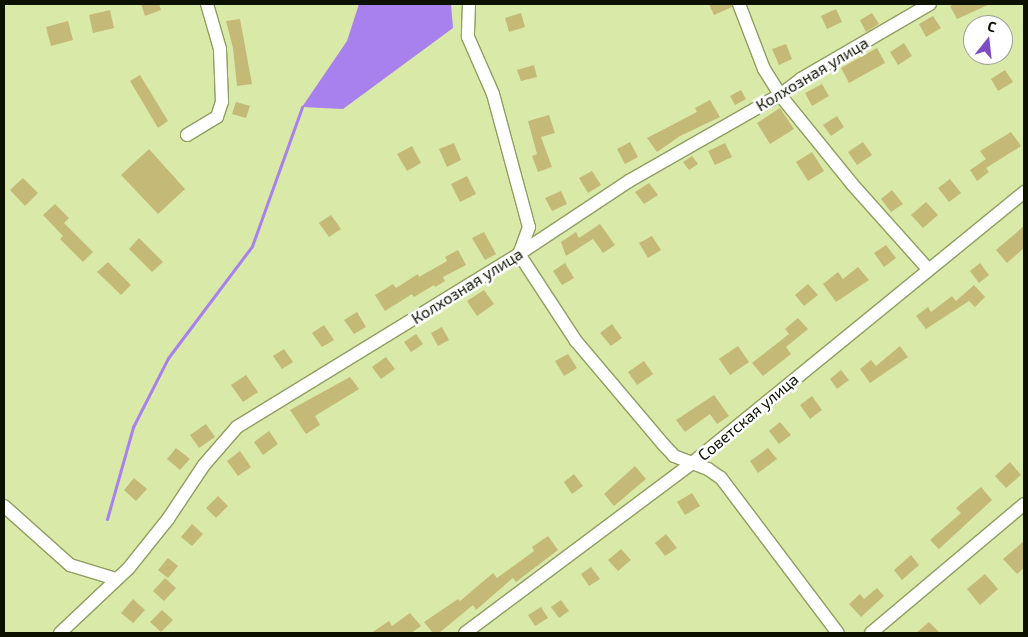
<!DOCTYPE html>
<html>
<head>
<meta charset="utf-8">
<style>
	body { margin:0 }
	#map { position:relative; width:1028px; height:637px; overflow:hidden; background:#d9e9a8; font-family:"Exo 2",sans-serif }
	div>[style] { position:absolute }
	.water>* { inset:0; background:#a981ef }
	.stream>* { height:3px; margin:-1.5px; padding:0 1.5px; transform-origin:1.5px; border-radius:1.5px; background:#a981ef }
	.building>* { inset:0; background:#c5b977 }
	.roads { filter:drop-shadow(1px 0 #909e60) drop-shadow(-1px 0 #909e60) drop-shadow(0 1px #909e60) drop-shadow(0 -1px #909e60) }
	.minor>* { height:12px; margin:-6px; padding:0 6px; transform-origin:6px; border-radius:6px; background:#fff }
	span { translate:-50% -50%; white-space:nowrap; text-align:center; line-height:1.15; -webkit-text-stroke:5px #fff; paint-order:stroke }
	.street-label { font-size:16px; color:#0d1200 }
	.frame { position:absolute; inset:0; border:5px solid #0d1200; pointer-events:none }
	.north { position:absolute; left:963px; top:15px; width:50px; height:50px; box-sizing:border-box; background:#fff; border:1px solid #9ea099; border-radius:50%; rotate:16deg; font-size:14px; font-weight:700; line-height:20px; text-align:center; color:#0d1200 }
	.north::after { content:''; display:block; margin:auto; width:18px; height:22px; background:#7d4cc4; clip-path:polygon(50% 0,100% 100%,50% 72%,0 100%) }
</style>
</head>
<body>
<div id="map">
	<div class="water">
		<i style="clip-path:polygon(359px 4px,451px 4px,453px 28px,343px 109px,302px 107px,347px 41px)"></i>
	</div>
	<div class="stream">
		<i style="left:107px;top:519px;width:96px;rotate:-74.2deg"></i>
		<i style="left:133px;top:427px;width:77px;rotate:-63.1deg"></i>
		<i style="left:168px;top:358px;width:140px;rotate:-53.1deg"></i>
		<i style="left:252px;top:246px;width:148px;rotate:-70.2deg"></i>
	</div>
	<div class="building">
		<i style="clip-path:polygon(141px 4px,159px 4px,161px 10px,145px 16px)"></i>
		<i style="clip-path:polygon(709px 4px,731px 4px,732px 7px,714px 15px)"></i>
		<i style="clip-path:polygon(955px 4px,990px 4px,957px 19px,950px 6px)"></i>
		<i style="clip-path:polygon(836px 9px,842px 22px,827px 29px,821px 16px)"></i>
		<i style="clip-path:polygon(110px 10px,114px 28px,93px 33px,89px 15px)"></i>
		<i style="clip-path:polygon(521px 13px,525px 27px,509px 32px,505px 18px)"></i>
		<i style="clip-path:polygon(872px 13px,879px 24px,866px 32px,860px 20px)"></i>
		<i style="clip-path:polygon(933px 16px,941px 28px,926px 37px,919px 24px)"></i>
		<i style="clip-path:polygon(240px 19px,252px 84px,237px 86px,233px 48px,226px 21px)"></i>
		<i style="clip-path:polygon(68px 21px,73px 40px,51px 46px,46px 27px)"></i>
		<i style="clip-path:polygon(904px 43px,912px 56px,898px 65px,890px 52px)"></i>
		<i style="clip-path:polygon(786px 44px,792px 59px,779px 65px,772px 49px)"></i>
		<i style="clip-path:polygon(877px 48px,885px 63px,849px 83px,841px 68px)"></i>
		<i style="clip-path:polygon(534px 65px,537px 77px,521px 81px,517px 70px)"></i>
		<i style="clip-path:polygon(1005px 70px,1013px 82px,998px 91px,991px 79px)"></i>
		<i style="clip-path:polygon(140px 75px,168px 121px,158px 128px,130px 81px)"></i>
		<i style="clip-path:polygon(822px 84px,829px 96px,812px 106px,805px 93px)"></i>
		<i style="clip-path:polygon(741px 90px,746px 99px,735px 105px,730px 96px)"></i>
		<i style="clip-path:polygon(710px 100px,720px 117px,680px 136px,657px 152px,647px 138px,697px 112px,695px 108px)"></i>
		<i style="clip-path:polygon(236px 102px,250px 106px,246px 118px,232px 114px)"></i>
		<i style="clip-path:polygon(780px 108px,794px 129px,770px 144px,757px 123px)"></i>
		<i style="clip-path:polygon(549px 115px,555px 133px,541px 137px,552px 167px,538px 172px,532px 156px,537px 154px,528px 121px)"></i>
		<i style="clip-path:polygon(837px 116px,844px 127px,831px 136px,823px 125px)"></i>
		<i style="clip-path:polygon(1011px 132px,1021px 146px,986px 168px,989px 172px,977px 181px,970px 170px,986px 159px,980px 151px)"></i>
		<i style="clip-path:polygon(630px 142px,638px 157px,625px 164px,617px 149px)"></i>
		<i style="clip-path:polygon(863px 142px,872px 155px,857px 165px,848px 152px)"></i>
		<i style="clip-path:polygon(454px 143px,461px 160px,447px 167px,439px 149px)"></i>
		<i style="clip-path:polygon(725px 143px,732px 157px,715px 165px,708px 151px)"></i>
		<i style="clip-path:polygon(412px 146px,421px 163px,407px 171px,397px 154px)"></i>
		<i style="clip-path:polygon(149px 149px,185px 189px,158px 214px,121px 175px)"></i>
		<i style="clip-path:polygon(812px 152px,824px 171px,808px 181px,796px 162px)"></i>
		<i style="clip-path:polygon(692px 156px,698px 164px,689px 170px,683px 162px)"></i>
		<i style="clip-path:polygon(592px 171px,601px 185px,588px 193px,579px 178px)"></i>
		<i style="clip-path:polygon(467px 176px,476px 194px,460px 202px,451px 184px)"></i>
		<i style="clip-path:polygon(23px 178px,38px 193px,25px 206px,10px 190px)"></i>
		<i style="clip-path:polygon(950px 179px,961px 193px,949px 202px,938px 188px)"></i>
		<i style="clip-path:polygon(649px 183px,658px 195px,644px 204px,635px 192px)"></i>
		<i style="clip-path:polygon(892px 190px,903px 204px,891px 212px,881px 199px)"></i>
		<i style="clip-path:polygon(561px 191px,567px 204px,552px 211px,545px 198px)"></i>
		<i style="clip-path:polygon(926px 202px,938px 215px,923px 228px,911px 215px)"></i>
		<i style="clip-path:polygon(55px 204px,69px 218px,64px 223px,93px 252px,83px 262px,60px 239px,63px 236px,43px 215px)"></i>
		<i style="clip-path:polygon(331px 215px,341px 229px,329px 237px,319px 223px)"></i>
		<i style="clip-path:polygon(600px 224px,615px 245px,603px 253px,593px 239px,566px 256px,561px 242px,576px 232px,579px 238px)"></i>
		<i style="clip-path:polygon(1024px 226px,1024px 248px,1007px 263px,996px 250px)"></i>
		<i style="clip-path:polygon(484px 232px,496px 254px,485px 260px,472px 238px)"></i>
		<i style="clip-path:polygon(652px 236px,661px 250px,648px 258px,639px 243px)"></i>
		<i style="clip-path:polygon(139px 238px,163px 262px,152px 272px,129px 249px)"></i>
		<i style="clip-path:polygon(886px 245px,896px 258px,884px 267px,874px 253px)"></i>
		<i style="clip-path:polygon(458px 250px,466px 265px,443px 277px,445px 281px,435px 287px,434px 285px,414px 297px,412px 294px,385px 311px,375px 295px,393px 284px,396px 288px,418px 274px,419px 277px,447px 261px,445px 257px)"></i>
		<i style="clip-path:polygon(108px 262px,131px 285px,121px 295px,97px 272px)"></i>
		<i style="clip-path:polygon(565px 263px,574px 278px,562px 285px,553px 271px)"></i>
		<i style="clip-path:polygon(980px 263px,989px 275px,979px 283px,970px 271px)"></i>
		<i style="clip-path:polygon(858px 267px,869px 280px,836px 302px,823px 284px,838px 272px,843px 279px)"></i>
		<i style="clip-path:polygon(808px 284px,818px 295px,804px 306px,795px 295px)"></i>
		<i style="clip-path:polygon(974px 285px,985px 297px,975px 307px,969px 301px,926px 329px,916px 316px,928px 307px,931px 312px,952px 296px,956px 301px)"></i>
		<i style="clip-path:polygon(484px 290px,494px 304px,477px 316px,467px 301px)"></i>
		<i style="clip-path:polygon(357px 312px,366px 327px,354px 334px,344px 320px)"></i>
		<i style="clip-path:polygon(798px 318px,808px 329px,786px 347px,791px 354px,763px 376px,752px 363px,789px 334px,785px 329px)"></i>
		<i style="clip-path:polygon(612px 324px,622px 338px,611px 346px,600px 333px)"></i>
		<i style="clip-path:polygon(324px 325px,334px 340px,322px 347px,312px 333px)"></i>
		<i style="clip-path:polygon(442px 327px,449px 340px,438px 346px,431px 333px)"></i>
		<i style="clip-path:polygon(416px 334px,423px 344px,411px 352px,404px 342px)"></i>
		<i style="clip-path:polygon(738px 346px,749px 362px,730px 375px,719px 359px)"></i>
		<i style="clip-path:polygon(900px 346px,908px 357px,870px 383px,860px 369px,871px 360px,876px 366px)"></i>
		<i style="clip-path:polygon(284px 349px,293px 362px,282px 369px,273px 356px)"></i>
		<i style="clip-path:polygon(568px 354px,577px 368px,564px 376px,555px 361px)"></i>
		<i style="clip-path:polygon(386px 357px,395px 369px,381px 379px,372px 367px)"></i>
		<i style="clip-path:polygon(644px 361px,653px 374px,637px 385px,628px 372px)"></i>
		<i style="clip-path:polygon(841px 370px,849px 380px,837px 389px,830px 379px)"></i>
		<i style="clip-path:polygon(246px 375px,258px 392px,243px 402px,231px 385px)"></i>
		<i style="clip-path:polygon(350px 377px,359px 389px,315px 416px,320px 425px,306px 434px,290px 410px)"></i>
		<i style="clip-path:polygon(714px 395px,729px 416px,717px 424px,710px 414px,685px 432px,676px 420px)"></i>
		<i style="clip-path:polygon(812px 396px,822px 410px,810px 419px,800px 405px)"></i>
		<i style="clip-path:polygon(780px 422px,791px 435px,779px 444px,769px 431px)"></i>
		<i style="clip-path:polygon(206px 424px,215px 437px,199px 448px,190px 435px)"></i>
		<i style="clip-path:polygon(269px 431px,278px 444px,263px 455px,254px 442px)"></i>
		<i style="clip-path:polygon(176px 448px,190px 459px,180px 470px,167px 459px)"></i>
		<i style="clip-path:polygon(768px 448px,777px 459px,758px 473px,750px 461px)"></i>
		<i style="clip-path:polygon(240px 451px,251px 467px,238px 476px,227px 461px)"></i>
		<i style="clip-path:polygon(1010px 462px,1021px 475px,1006px 488px,995px 476px)"></i>
		<i style="clip-path:polygon(635px 466px,646px 479px,614px 506px,604px 494px)"></i>
		<i style="clip-path:polygon(574px 474px,583px 486px,572px 494px,564px 482px)"></i>
		<i style="clip-path:polygon(134px 478px,147px 489px,136px 501px,124px 490px)"></i>
		<i style="clip-path:polygon(981px 487px,992px 500px,939px 549px,930px 540px,961px 513px,956px 508px)"></i>
		<i style="clip-path:polygon(692px 493px,700px 506px,685px 515px,677px 502px)"></i>
		<i style="clip-path:polygon(218px 496px,228px 506px,216px 518px,206px 508px)"></i>
		<i style="clip-path:polygon(192px 524px,203px 534px,192px 546px,181px 537px)"></i>
		<i style="clip-path:polygon(666px 534px,677px 548px,665px 556px,655px 543px)"></i>
		<i style="clip-path:polygon(548px 536px,558px 550px,516px 582px,513px 578px,476px 610px,473px 605px,439px 633px,433px 633px,424px 622px,458px 599px,460px 601px,493px 573px,497px 578px,534px 551px,532px 547px)"></i>
		<i style="clip-path:polygon(1024px 541px,1024px 568px,1017px 574px,1003px 559px)"></i>
		<i style="clip-path:polygon(621px 549px,631px 560px,618px 571px,608px 560px)"></i>
		<i style="clip-path:polygon(911px 555px,919px 565px,902px 580px,894px 570px)"></i>
		<i style="clip-path:polygon(168px 558px,178px 566px,168px 578px,158px 570px)"></i>
		<i style="clip-path:polygon(591px 567px,600px 579px,589px 586px,581px 574px)"></i>
		<i style="clip-path:polygon(985px 574px,998px 589px,980px 605px,967px 589px)"></i>
		<i style="clip-path:polygon(165px 578px,176px 588px,164px 601px,153px 591px)"></i>
		<i style="clip-path:polygon(877px 588px,884px 596px,861px 617px,849px 604px,860px 594px,864px 599px)"></i>
		<i style="clip-path:polygon(133px 599px,145px 610px,133px 623px,121px 613px)"></i>
		<i style="clip-path:polygon(561px 600px,569px 611px,559px 618px,551px 607px)"></i>
		<i style="clip-path:polygon(541px 607px,548px 618px,535px 626px,528px 615px)"></i>
		<i style="clip-path:polygon(162px 610px,173px 620px,161px 632px,150px 622px)"></i>
		<i style="clip-path:polygon(410px 613px,421px 626px,411px 633px,371px 633px,389px 621px,392px 626px)"></i>
		<i style="clip-path:polygon(929px 622px,940px 633px,916px 633px)"></i>
	</div>
	<div class="roads">
		<div class="minor">
			<i style="left:469px;top:4px;width:33px;rotate:92deg"></i>
			<i style="left:468px;top:37px;width:62px;rotate:66.3deg"></i>
			<i style="left:493px;top:94px;width:138px;rotate:74.9deg"></i>
			<i style="left:529px;top:227px;width:29px;rotate:110deg"></i>
			<i style="left:519px;top:254px;width:104px;rotate:56.8deg"></i>
			<i style="left:576px;top:341px;width:135px;rotate:49.8deg"></i>
			<i style="left:663px;top:444px;width:16px;rotate:47deg"></i>
			<i style="left:674px;top:456px;width:36px;rotate:21deg"></i>
			<i style="left:708px;top:469px;width:16px;rotate:35deg"></i>
			<i style="left:721px;top:478px;width:194px;rotate:53deg"></i>
			<i style="left:739px;top:4px;width:70px;rotate:69deg"></i>
			<i style="left:764px;top:69px;width:31px;rotate:58deg"></i>
			<i style="left:780px;top:95px;width:114px;rotate:51deg"></i>
			<i style="left:852px;top:184px;width:113px;rotate:48.2deg"></i>
			<i style="left:187px;top:135px;width:35px;rotate:-31deg"></i>
			<i style="left:217px;top:117px;width:16px;rotate:-72deg"></i>
			<i style="left:222px;top:102px;width:53px;rotate:-92.2deg"></i>
			<i style="left:220px;top:49px;width:47px;rotate:-106.1deg"></i>
			<i style="left:4px;top:506px;width:89px;rotate:41.8deg"></i>
			<i style="left:70px;top:565px;width:48px;rotate:16.9deg"></i>
			<i style="left:60px;top:633px;width:93px;rotate:-43.3deg"></i>
			<i style="left:128px;top:569px;width:64px;rotate:-51.3deg"></i>
			<i style="left:168px;top:519px;width:65px;rotate:-56.3deg"></i>
			<i style="left:204px;top:465px;width:50px;rotate:-49deg"></i>
			<i style="left:237px;top:427px;width:331px;rotate:-31.5deg"></i>
			<i style="left:519px;top:254px;width:132px;rotate:-33.6deg"></i>
			<i style="left:629px;top:181px;width:174px;rotate:-29.7deg"></i>
			<i style="left:780px;top:95px;width:26px;rotate:-37deg"></i>
			<i style="left:801px;top:79px;width:149px;rotate:-30.2deg"></i>
			<i style="left:465px;top:633px;width:284px;rotate:-36.8deg"></i>
			<i style="left:692px;top:463px;width:429px;rotate:-39.2deg"></i>
			<i style="left:871px;top:633px;width:200px;rotate:-40.1deg"></i>
		</div>
	</div>
	<div class="street-label">
		<span style="left:812px;top:74px;rotate:-31deg">Колхозная улица</span>
		<span style="left:467px;top:286px;rotate:-32deg">Колхозная улица</span>
		<span style="left:748px;top:417px;rotate:-40deg">Советская улица</span>
	</div>
	<div class="frame"></div>
	<div class="north">С</div>
</div>
</body>
</html>
